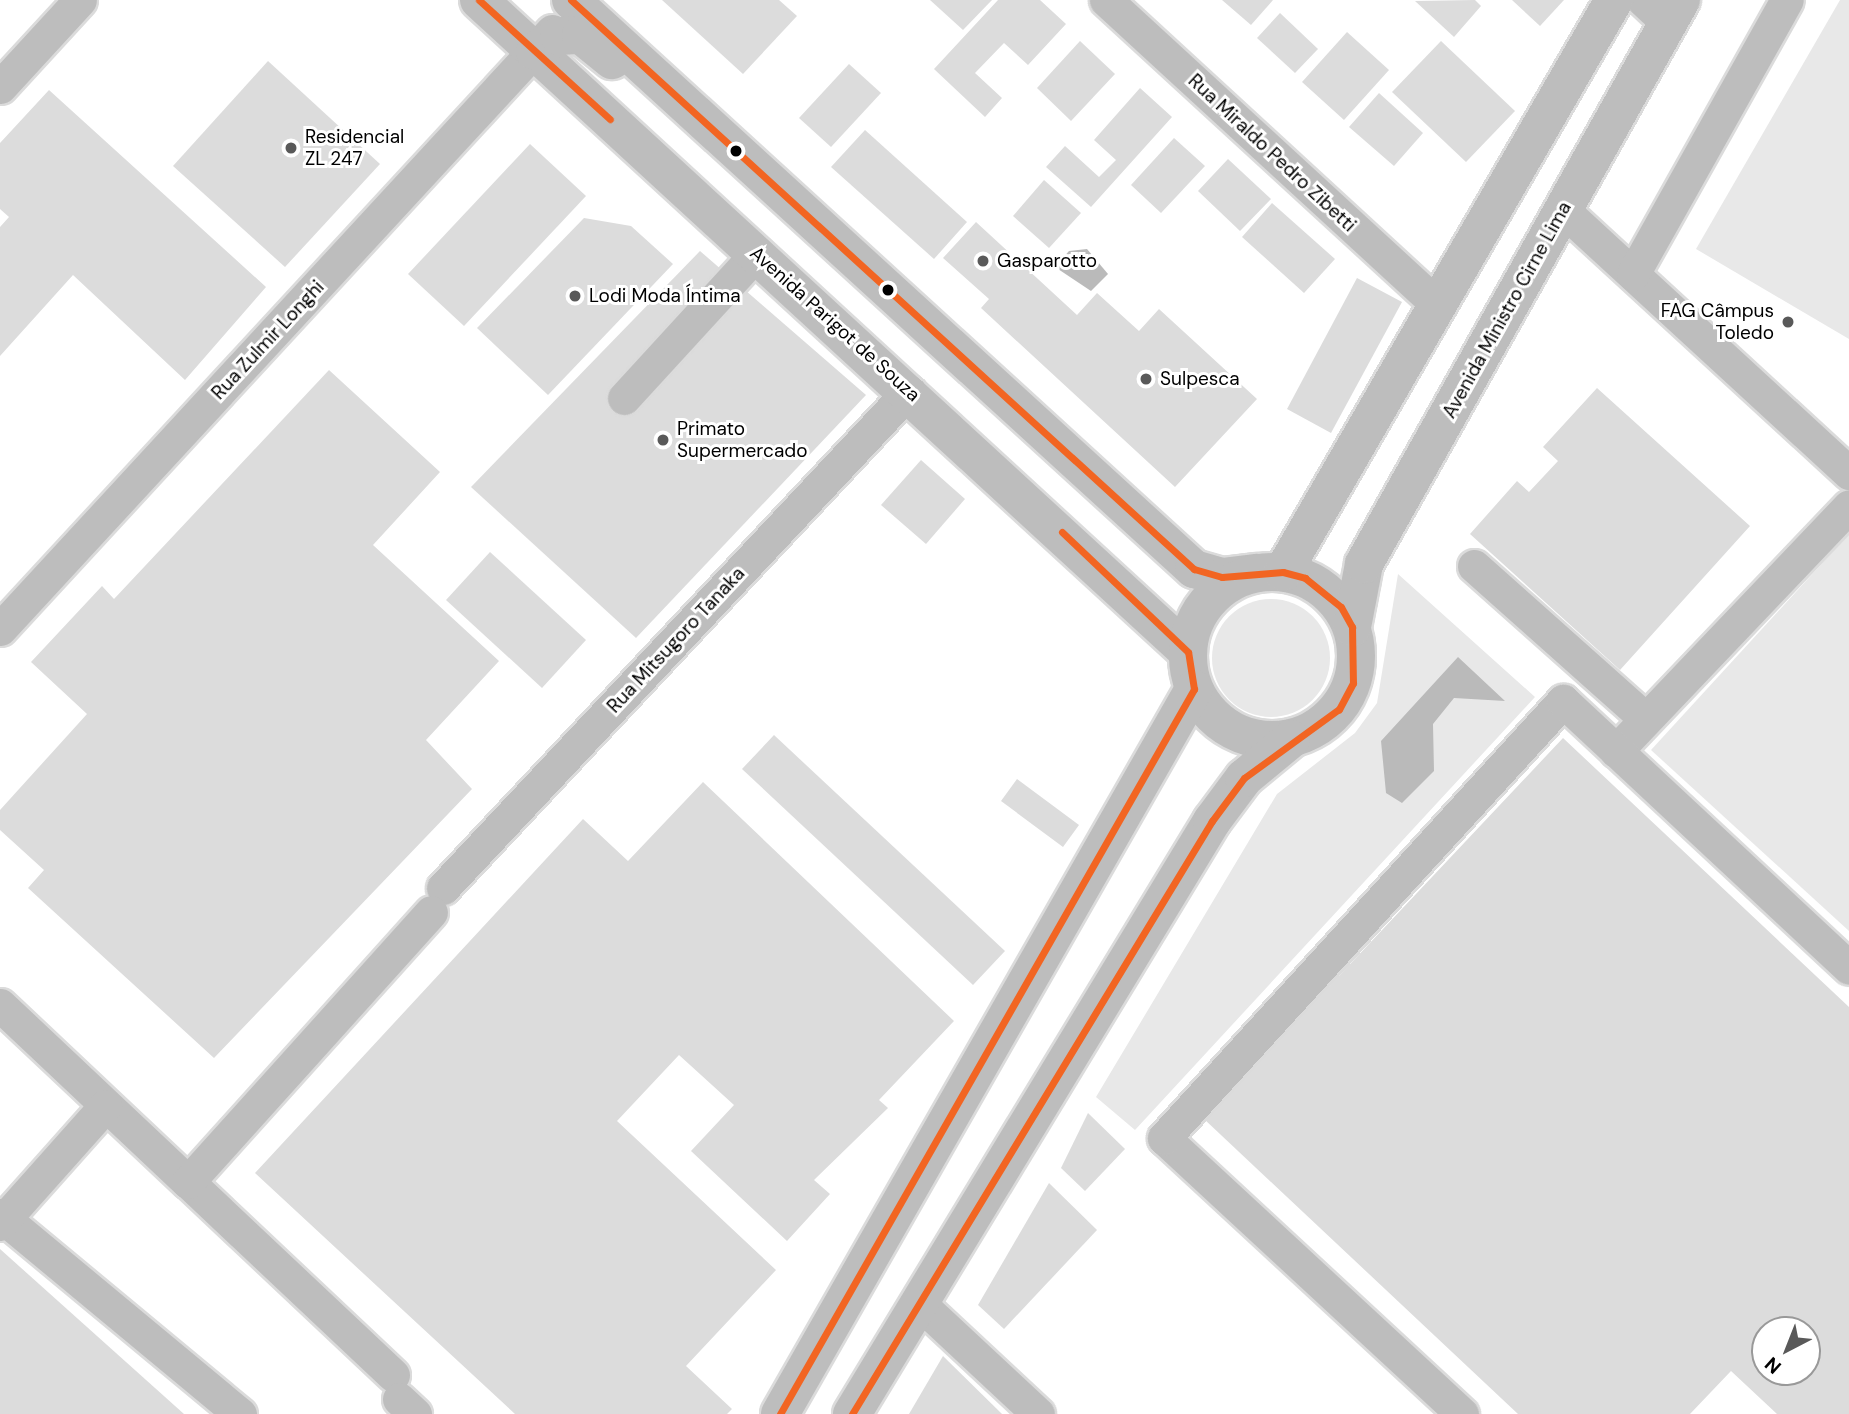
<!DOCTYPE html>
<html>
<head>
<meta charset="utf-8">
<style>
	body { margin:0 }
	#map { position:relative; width:1849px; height:1414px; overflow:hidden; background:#fff; font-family:"DM Sans",sans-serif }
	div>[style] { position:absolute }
	.green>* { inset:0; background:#e8e8e8 }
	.round { border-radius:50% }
	.water>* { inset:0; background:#bababa }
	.building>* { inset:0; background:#dcdcdc }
	.roads { filter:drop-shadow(2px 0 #dbdbdb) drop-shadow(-2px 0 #dbdbdb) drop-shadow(0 2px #dbdbdb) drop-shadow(0 -2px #dbdbdb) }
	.minor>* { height:33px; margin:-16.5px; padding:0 16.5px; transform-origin:16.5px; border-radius:16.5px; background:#bdbdbd }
	.major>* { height:38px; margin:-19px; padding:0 19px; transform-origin:19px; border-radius:19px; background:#bdbdbd }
	.major>.ring { margin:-19px; padding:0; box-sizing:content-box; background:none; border:38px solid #bdbdbd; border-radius:50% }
	.bus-1>* { height:7px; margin:-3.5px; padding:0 3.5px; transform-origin:3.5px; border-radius:3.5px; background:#f26522 }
	.dots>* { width:19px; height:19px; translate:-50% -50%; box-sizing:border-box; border:4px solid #fff; border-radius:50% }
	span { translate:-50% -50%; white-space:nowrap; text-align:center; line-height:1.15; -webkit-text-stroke:6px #fff; paint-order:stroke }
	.poi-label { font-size:19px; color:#000 }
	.left { translate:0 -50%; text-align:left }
	.right { translate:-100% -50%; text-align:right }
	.street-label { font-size:19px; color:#000 }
	.north { position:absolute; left:1751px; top:1316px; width:70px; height:70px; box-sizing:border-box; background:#fff; border:2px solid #999; border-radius:50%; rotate:222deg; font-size:19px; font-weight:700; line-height:28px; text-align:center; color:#000 }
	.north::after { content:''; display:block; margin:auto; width:24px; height:32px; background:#595959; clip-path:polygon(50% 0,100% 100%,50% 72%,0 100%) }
</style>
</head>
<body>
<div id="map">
	<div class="green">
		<i style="clip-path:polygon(1840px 0,1849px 0,1849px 339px,1696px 249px)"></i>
		<i style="clip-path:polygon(1849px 534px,1849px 931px,1651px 750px)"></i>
		<i style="clip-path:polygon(1398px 574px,1535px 697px,1135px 1130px,1096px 1097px,1277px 794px,1355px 733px,1377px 703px)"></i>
		<i class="round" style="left:1212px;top:599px;width:118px;height:118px"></i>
	</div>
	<div class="water">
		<i style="clip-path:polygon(1087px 249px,1108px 274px,1091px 291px,1055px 267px,1069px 251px)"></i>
		<i style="clip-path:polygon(1458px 657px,1505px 701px,1454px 698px,1433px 724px,1434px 771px,1402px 803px,1386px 793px,1381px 741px)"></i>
	</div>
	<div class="building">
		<i style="clip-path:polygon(662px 0,779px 0,797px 16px,743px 74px)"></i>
		<i style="clip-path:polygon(930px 0,992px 0,963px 30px)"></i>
		<i style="clip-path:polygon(998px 0,1040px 0,1066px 24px,1028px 65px,1004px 43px,975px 73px,1002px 98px,985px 117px,934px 69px)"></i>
		<i style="clip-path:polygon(1222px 0,1273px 0,1251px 25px)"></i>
		<i style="clip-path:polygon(1475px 0,1481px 6px,1454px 37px,1415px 1px)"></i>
		<i style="clip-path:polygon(1512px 0,1564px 0,1540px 26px)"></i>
		<i style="clip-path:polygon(1280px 13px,1318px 49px,1295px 73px,1257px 38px)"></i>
		<i style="clip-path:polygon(1347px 32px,1389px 70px,1344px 120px,1302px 82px)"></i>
		<i style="clip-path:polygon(1080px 41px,1115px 74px,1071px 121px,1037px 88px)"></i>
		<i style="clip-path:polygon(1441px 41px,1515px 111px,1466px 162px,1392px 92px)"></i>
		<i style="clip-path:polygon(268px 61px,380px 164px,285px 267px,173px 166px)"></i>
		<i style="clip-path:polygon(849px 64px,881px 93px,831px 147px,799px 118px)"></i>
		<i style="clip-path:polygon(1140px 88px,1172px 117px,1091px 207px,1046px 167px,1065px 146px,1099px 177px,1116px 160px,1094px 140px)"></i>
		<i style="clip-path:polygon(49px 90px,266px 287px,185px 380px,73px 275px,0 356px,0 227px,9px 217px,0 209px,0 143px)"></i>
		<i style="clip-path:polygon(1379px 93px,1423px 133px,1394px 166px,1349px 127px)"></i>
		<i style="clip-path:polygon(865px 130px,967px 222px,934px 259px,831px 167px)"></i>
		<i style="clip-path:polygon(1174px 138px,1205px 166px,1161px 213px,1131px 185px)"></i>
		<i style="clip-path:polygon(530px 144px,586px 196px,464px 326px,408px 274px)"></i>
		<i style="clip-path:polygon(1228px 159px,1271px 199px,1240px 231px,1198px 191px)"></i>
		<i style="clip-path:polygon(1044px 180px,1081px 213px,1049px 248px,1013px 216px)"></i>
		<i style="clip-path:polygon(1272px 203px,1335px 259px,1304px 293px,1242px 237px)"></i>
		<i style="clip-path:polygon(584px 218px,631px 226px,673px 264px,548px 395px,477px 328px)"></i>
		<i style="clip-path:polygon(976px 222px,1077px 315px,1097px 293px,1139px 331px,1159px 309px,1257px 399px,1175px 487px,981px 308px,989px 299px,943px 258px)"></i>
		<i style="clip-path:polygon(700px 251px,866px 395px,636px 638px,471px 487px)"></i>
		<i style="clip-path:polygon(1357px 278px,1402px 302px,1331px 433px,1287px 409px)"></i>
		<i style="clip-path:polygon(329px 370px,440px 472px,373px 545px,499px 661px,426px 740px,472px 789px,214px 1058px,28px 888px,44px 870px,0 830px,0 810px,87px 714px,31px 662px,102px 586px,114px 599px)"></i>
		<i style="clip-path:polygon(1597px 388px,1750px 526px,1620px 670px,1470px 534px,1517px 481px,1529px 492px,1558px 461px,1543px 447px)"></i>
		<i style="clip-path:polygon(921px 460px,965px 499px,926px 544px,881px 505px)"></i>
		<i style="clip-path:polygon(490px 552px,586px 640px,542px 688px,446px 600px)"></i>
		<i style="clip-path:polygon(774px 735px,1005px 951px,973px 985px,742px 769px)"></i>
		<i style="clip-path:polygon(evenodd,1563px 738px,1849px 1007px,1849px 1414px,1777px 1414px,1731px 1371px,1690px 1414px,1518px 1414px,1204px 1119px,1563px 738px,1765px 1330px,1807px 1330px,1807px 1372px,1765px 1372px,1765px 1330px)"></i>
		<i style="clip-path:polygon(1017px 779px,1079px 825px,1063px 847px,1001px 801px)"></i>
		<i style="clip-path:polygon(703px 782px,954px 1021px,879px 1100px,888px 1108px,814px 1180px,830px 1194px,787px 1241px,691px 1151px,734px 1105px,679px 1055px,617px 1121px,776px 1270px,686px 1366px,732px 1409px,727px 1414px,515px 1414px,255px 1173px,583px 819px,628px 861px)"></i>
		<i style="clip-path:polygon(1088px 1113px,1125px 1149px,1085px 1191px,1061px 1168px)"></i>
		<i style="clip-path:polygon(1049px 1183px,1097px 1230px,1004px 1329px,978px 1305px)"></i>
		<i style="clip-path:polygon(0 1249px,184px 1414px,0 1414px)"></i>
		<i style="clip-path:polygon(943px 1356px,1002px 1414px,909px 1414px)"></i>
	</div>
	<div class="roads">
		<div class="minor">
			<i style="left:1106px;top:0;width:451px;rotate:42.6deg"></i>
			<i style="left:1643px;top:0;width:34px;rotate:43deg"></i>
			<i style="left:0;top:87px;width:118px;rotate:-47.4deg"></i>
			<i style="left:1563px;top:210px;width:389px;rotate:42.6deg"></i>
			<i style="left:1633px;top:274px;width:314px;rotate:-60.7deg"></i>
			<i style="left:624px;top:398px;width:197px;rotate:-47.5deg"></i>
			<i style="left:1474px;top:566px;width:230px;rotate:41.7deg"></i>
			<i style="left:0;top:629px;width:814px;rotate:-47.29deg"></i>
			<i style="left:1616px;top:751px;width:338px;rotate:-46.4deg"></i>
			<i style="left:443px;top:888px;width:681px;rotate:-46.84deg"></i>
			<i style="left:0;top:1005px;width:258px;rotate:43.3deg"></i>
			<i style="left:0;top:1215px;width:312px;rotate:39.7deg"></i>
			<i style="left:0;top:1224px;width:158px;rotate:-48.3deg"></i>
			<i style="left:918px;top:1302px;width:164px;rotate:43deg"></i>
			<i style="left:393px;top:1375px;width:282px;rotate:-136.7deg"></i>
			<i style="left:188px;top:1182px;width:363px;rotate:-48deg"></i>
			<i style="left:399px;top:1399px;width:22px;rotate:43deg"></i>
			<i style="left:1462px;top:1414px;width:406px;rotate:-137.2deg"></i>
			<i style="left:1164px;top:1138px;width:592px;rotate:-47.6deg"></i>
			<i style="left:1563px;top:701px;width:391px;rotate:43deg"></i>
		</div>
		<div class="major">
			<i style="left:479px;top:0;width:963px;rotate:42.6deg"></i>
			<i style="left:571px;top:0;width:844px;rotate:42.41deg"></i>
			<i style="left:1194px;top:569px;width:29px;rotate:16deg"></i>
			<i style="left:1222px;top:577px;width:35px;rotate:-7deg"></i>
			<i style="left:535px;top:51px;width:28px;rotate:-32deg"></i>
			<i style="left:559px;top:36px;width:22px;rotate:-3deg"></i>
			<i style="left:581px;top:35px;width:40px;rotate:39deg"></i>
			<i class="ring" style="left:1188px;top:572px;width:130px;height:130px"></i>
			<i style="left:1283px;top:572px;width:661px;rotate:-59.94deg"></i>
			<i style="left:1352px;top:627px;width:64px;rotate:-79.2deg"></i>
			<i style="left:1364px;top:564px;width:647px;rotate:-60.66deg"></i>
			<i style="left:780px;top:1414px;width:835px;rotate:-60.27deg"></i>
			<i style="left:852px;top:1414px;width:694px;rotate:-58.74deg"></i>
			<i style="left:1212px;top:821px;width:54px;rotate:-53.3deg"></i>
			<i style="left:1244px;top:778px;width:61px;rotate:-39.7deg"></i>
		</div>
	</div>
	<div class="bus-1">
		<i style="left:479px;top:0;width:177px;rotate:42.3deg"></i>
		<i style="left:571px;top:0;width:844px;rotate:42.41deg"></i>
		<i style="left:1194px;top:569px;width:29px;rotate:16deg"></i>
		<i style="left:1222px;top:577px;width:61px;rotate:-4.7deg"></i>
		<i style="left:1283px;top:572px;width:23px;rotate:15deg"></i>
		<i style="left:1305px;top:578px;width:46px;rotate:38.9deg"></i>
		<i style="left:1341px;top:607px;width:23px;rotate:61deg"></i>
		<i style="left:1352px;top:627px;width:56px;rotate:89deg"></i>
		<i style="left:1353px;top:683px;width:30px;rotate:118deg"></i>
		<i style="left:1339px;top:709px;width:117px;rotate:144deg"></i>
		<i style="left:1244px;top:778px;width:54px;rotate:126.7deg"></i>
		<i style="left:1212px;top:821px;width:694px;rotate:121.26deg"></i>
		<i style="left:780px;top:1414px;width:835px;rotate:-60.27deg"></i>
		<i style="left:1194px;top:689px;width:37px;rotate:-99deg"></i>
		<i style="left:1188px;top:652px;width:174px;rotate:-136.4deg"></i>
	</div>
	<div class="dots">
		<i style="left:291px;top:148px;background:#595959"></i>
		<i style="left:736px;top:151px;background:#000"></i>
		<i style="left:983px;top:261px;background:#595959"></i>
		<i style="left:888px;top:290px;background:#000"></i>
		<i style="left:575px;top:296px;background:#595959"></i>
		<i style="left:1788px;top:322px;background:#595959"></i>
		<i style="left:1146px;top:379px;background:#595959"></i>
		<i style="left:663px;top:440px;background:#595959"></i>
	</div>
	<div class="poi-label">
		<span class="left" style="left:305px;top:148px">Residencial<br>ZL 247</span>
		<span class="left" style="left:997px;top:261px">Gasparotto</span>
		<span class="left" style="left:589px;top:296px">Lodi Moda Íntima</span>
		<span class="right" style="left:1774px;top:322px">FAG Câmpus<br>Toledo</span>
		<span class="left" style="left:1160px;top:379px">Sulpesca</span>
		<span class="left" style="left:677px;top:440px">Primato<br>Supermercado</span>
	</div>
	<div class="street-label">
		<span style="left:1272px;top:153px;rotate:43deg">Rua Miraldo Pedro Zibetti</span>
		<span style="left:1507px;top:310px;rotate:-61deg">Avenida Ministro Cirne Lima</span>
		<span style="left:835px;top:324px;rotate:42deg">Avenida Parigot de Souza</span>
		<span style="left:268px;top:340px;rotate:-47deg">Rua Zulmir Longhi</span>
		<span style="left:676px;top:640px;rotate:-47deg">Rua Mitsugoro Tanaka</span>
	</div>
	<div class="north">N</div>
</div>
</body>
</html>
